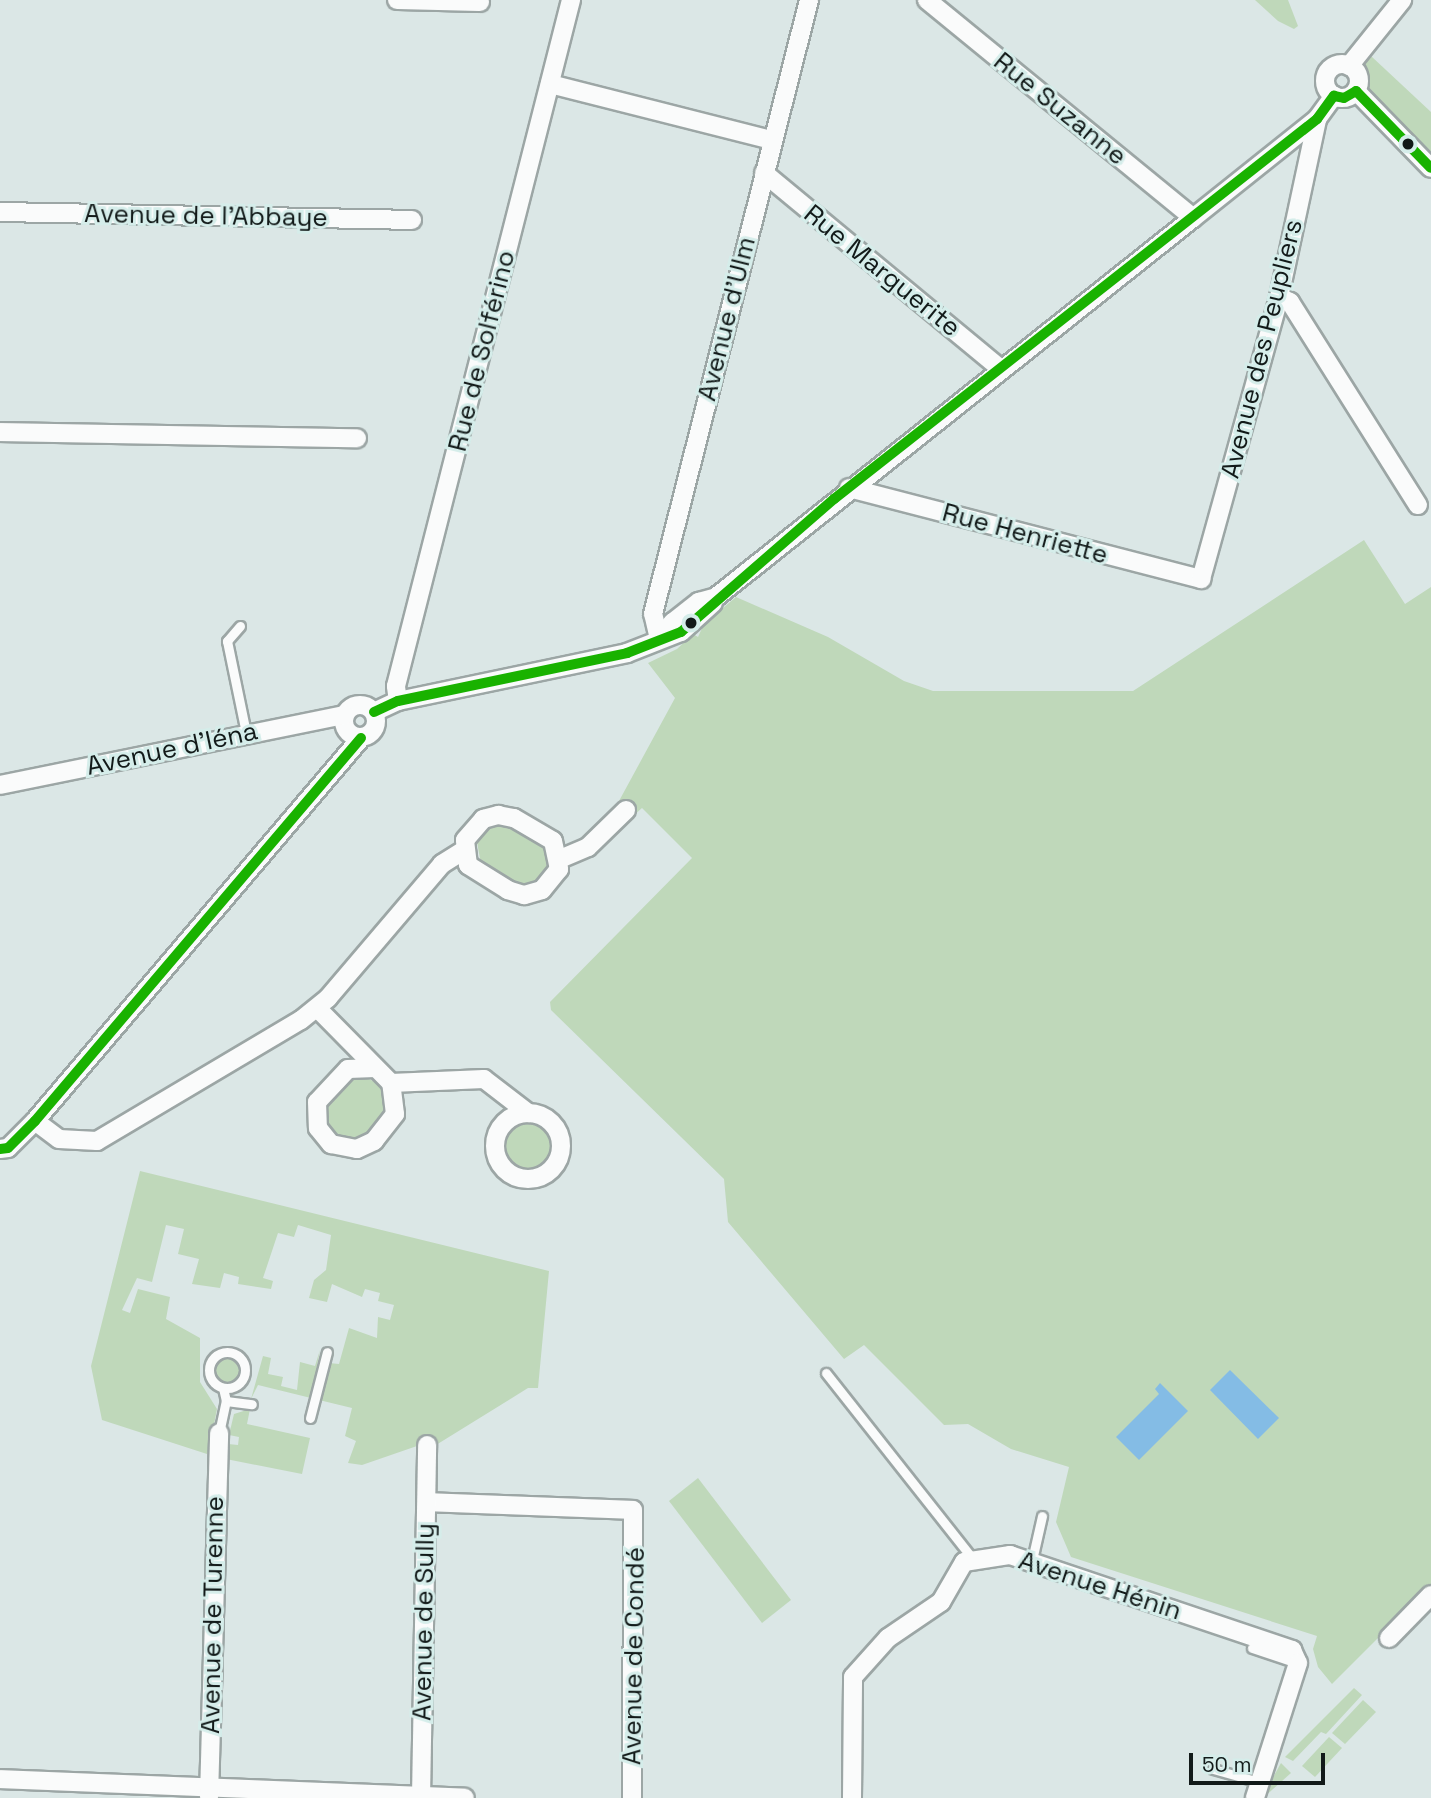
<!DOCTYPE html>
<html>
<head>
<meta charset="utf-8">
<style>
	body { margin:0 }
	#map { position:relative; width:1431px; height:1798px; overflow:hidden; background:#dbe7e6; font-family:"Space Grotesk",sans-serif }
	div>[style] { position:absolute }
	.green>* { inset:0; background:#bfd8ba }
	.round { border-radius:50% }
	.water>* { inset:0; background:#84bce5 }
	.roads { filter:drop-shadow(2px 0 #9ca6a5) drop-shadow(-2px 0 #9ca6a5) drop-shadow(0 2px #9ca6a5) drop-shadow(0 -2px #9ca6a5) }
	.lane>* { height:9px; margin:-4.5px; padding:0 4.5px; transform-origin:4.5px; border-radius:4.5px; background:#fafbfb }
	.lane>.ring { margin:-4.5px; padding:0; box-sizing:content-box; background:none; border:9px solid #fafbfb; border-radius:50% }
	.street>* { height:18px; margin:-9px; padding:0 9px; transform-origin:9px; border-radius:9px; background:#fafbfb }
	.street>.ring { margin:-9px; padding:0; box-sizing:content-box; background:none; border:18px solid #fafbfb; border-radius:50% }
	.bus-1>* { height:10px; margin:-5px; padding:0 5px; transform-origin:5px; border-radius:5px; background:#19b200 }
	.dots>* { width:19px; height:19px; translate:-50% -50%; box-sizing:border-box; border:4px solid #d5edea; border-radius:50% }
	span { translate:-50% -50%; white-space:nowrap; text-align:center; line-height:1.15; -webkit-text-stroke:6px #d5edea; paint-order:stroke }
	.street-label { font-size:26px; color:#121a19 }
	.scale { position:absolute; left:1189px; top:1753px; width:136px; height:32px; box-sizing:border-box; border:4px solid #121a19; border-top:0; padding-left:9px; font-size:21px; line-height:24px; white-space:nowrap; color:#121a19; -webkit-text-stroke:5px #d5edea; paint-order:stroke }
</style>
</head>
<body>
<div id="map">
	<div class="green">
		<i style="clip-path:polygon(1255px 0,1288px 0,1298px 26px,1294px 29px,1278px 21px)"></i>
		<i style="clip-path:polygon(1371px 56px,1431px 112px,1431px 157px,1363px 82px,1361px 64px)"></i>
		<i style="clip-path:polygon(1364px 540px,1405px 604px,1431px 587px,1431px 1585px,1332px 1684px,1318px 1667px,1313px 1649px,1317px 1636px,1071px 1557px,1056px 1522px,1069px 1467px,1011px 1449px,968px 1424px,944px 1425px,864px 1345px,844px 1359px,728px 1222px,724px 1179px,551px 1010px,550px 1002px,692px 858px,642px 808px,633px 816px,619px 801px,675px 698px,648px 663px,677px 649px,693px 634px,698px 637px,704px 624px,736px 597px,828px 637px,904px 681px,933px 691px,1133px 691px)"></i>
		<i style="clip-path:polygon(497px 823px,508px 824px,546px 848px,548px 869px,536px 883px,516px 884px,481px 864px,477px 842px,484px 830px)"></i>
		<i style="clip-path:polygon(359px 1074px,383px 1086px,386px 1110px,368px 1134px,350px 1141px,334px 1135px,324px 1122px,326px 1104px)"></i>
		<i class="round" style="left:505px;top:1122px;width:48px;height:48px"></i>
		<i style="clip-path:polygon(140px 1171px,549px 1271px,538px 1388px,528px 1388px,436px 1445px,417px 1446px,362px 1465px,348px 1463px,356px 1441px,345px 1436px,352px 1408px,319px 1400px,329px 1363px,339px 1364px,349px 1328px,377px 1338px,378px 1317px,390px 1320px,394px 1305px,378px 1301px,380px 1293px,365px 1289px,362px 1297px,332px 1284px,327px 1302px,309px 1298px,314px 1280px,326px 1270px,331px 1235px,298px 1225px,294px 1237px,278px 1233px,263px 1278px,273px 1281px,271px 1289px,238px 1284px,239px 1277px,224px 1273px,220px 1288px,192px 1284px,199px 1259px,178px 1254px,184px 1229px,166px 1225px,152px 1282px,137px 1278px,122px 1310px,130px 1313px,138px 1289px,170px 1297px,166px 1319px,200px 1338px,200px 1382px,217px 1409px,210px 1445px,207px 1454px,102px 1420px,91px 1366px)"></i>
		<i style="clip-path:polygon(320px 1350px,311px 1398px,258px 1385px,251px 1399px,263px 1356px,271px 1358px,268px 1374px,283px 1377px,281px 1386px,297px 1390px,300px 1362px,315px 1366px)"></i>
		<i class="round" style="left:215px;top:1358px;width:26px;height:26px"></i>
		<i style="clip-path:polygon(250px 1409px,247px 1424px,310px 1438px,302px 1474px,226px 1459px,228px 1444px,238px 1445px,239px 1437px,229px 1435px,234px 1414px)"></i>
		<i style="clip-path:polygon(698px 1478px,791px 1600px,762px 1623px,669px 1501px)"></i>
		<i style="clip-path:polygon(1354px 1688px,1362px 1695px,1326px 1734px,1321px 1732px,1293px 1761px,1285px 1757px)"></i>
		<i style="clip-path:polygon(1363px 1700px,1376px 1712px,1345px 1744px,1332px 1733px)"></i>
		<i style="clip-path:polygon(1329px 1737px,1342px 1748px,1315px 1777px,1302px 1766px)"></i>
		<i style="clip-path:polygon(1281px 1763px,1291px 1773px,1263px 1798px,1271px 1781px)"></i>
	</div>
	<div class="water">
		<i style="clip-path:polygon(1230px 1370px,1279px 1418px,1258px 1439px,1210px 1390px)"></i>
		<i style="clip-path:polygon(1160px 1383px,1188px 1411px,1139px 1460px,1116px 1437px,1159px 1394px,1155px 1389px)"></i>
	</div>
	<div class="roads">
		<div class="lane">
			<i style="left:240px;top:626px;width:20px;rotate:131deg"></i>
			<i style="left:227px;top:641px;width:94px;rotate:78.3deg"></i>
			<i class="ring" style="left:209px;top:1352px;width:27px;height:27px"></i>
			<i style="left:826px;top:1373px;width:236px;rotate:51.7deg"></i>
			<i style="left:226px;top:1401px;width:26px;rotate:7deg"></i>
			<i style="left:310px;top:1418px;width:68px;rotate:-75.6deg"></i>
			<i style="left:219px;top:1433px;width:33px;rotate:-78deg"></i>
			<i style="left:226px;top:1401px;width:13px;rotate:-103deg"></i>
			<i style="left:1032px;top:1560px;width:45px;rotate:-77.2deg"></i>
			<i style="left:1252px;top:1648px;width:47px;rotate:18.4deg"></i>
			<i style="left:1213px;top:1769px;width:48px;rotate:15.8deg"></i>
		</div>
		<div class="street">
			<i style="left:397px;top:0;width:83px;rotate:1.4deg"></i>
			<i style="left:927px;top:0;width:344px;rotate:39.3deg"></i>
			<i class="ring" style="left:1325px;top:64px;width:16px;height:16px"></i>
			<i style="left:1349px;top:66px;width:85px;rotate:-51.2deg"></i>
			<i style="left:550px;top:84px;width:229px;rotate:14.2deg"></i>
			<i style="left:1356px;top:91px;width:107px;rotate:45.8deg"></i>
			<i style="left:764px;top:173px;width:308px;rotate:39.6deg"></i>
			<i style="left:0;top:212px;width:412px;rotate:1.1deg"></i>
			<i style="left:1279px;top:297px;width:12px;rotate:24deg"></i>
			<i style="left:1290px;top:302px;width:240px;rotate:57.8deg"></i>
			<i style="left:0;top:432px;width:357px;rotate:1deg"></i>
			<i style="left:849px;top:488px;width:364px;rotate:14.5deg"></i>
			<i style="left:1201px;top:579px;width:293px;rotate:-74.5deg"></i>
			<i style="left:1279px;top:297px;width:182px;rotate:-77.9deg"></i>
			<i style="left:659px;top:639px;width:22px;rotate:-51deg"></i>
			<i style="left:673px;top:622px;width:33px;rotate:-38deg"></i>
			<i style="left:699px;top:602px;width:18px;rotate:-16deg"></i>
			<i style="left:716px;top:597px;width:609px;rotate:-38.47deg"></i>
			<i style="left:1193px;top:218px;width:159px;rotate:-38.6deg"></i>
			<i style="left:1317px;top:119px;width:29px;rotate:-54deg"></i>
			<i style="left:659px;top:639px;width:26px;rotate:-103deg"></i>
			<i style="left:653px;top:614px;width:634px;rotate:-75.74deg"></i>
			<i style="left:398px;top:701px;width:15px;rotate:-98deg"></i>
			<i style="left:396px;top:686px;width:708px;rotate:-75.69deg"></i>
			<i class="ring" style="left:344px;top:705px;width:14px;height:14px"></i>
			<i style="left:374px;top:712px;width:26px;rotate:-25deg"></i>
			<i style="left:398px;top:701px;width:234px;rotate:-11.8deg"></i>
			<i style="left:627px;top:653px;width:58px;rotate:-21.3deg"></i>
			<i style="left:681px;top:632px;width:43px;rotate:-42.2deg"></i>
			<i style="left:0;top:785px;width:352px;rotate:-11.5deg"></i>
			<i style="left:498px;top:815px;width:16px;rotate:11deg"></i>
			<i style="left:514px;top:818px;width:45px;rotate:30.5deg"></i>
			<i style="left:553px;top:841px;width:29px;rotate:78deg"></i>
			<i style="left:559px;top:869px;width:27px;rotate:129deg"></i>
			<i style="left:542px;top:890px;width:19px;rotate:164deg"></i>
			<i style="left:524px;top:895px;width:17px;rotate:-163deg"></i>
			<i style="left:508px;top:890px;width:47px;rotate:-148deg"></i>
			<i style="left:468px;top:865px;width:25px;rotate:-97deg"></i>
			<i style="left:465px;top:840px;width:28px;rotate:-49deg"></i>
			<i style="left:483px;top:819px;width:16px;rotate:-15deg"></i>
			<i style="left:560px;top:859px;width:30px;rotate:-23deg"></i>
			<i style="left:588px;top:847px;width:53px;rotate:-44.2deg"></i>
			<i style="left:318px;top:1009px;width:104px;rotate:45.4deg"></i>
			<i style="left:391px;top:1083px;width:93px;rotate:-2.5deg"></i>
			<i style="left:484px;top:1079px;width:56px;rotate:37.7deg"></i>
			<i style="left:375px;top:1068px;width:27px;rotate:178deg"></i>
			<i style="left:348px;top:1069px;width:45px;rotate:133.2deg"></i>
			<i style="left:317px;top:1102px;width:26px;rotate:88deg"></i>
			<i style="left:318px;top:1128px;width:21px;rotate:51deg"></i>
			<i style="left:331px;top:1144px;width:26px;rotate:11deg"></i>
			<i style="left:357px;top:1149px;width:19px;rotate:-25deg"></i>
			<i style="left:374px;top:1141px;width:34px;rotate:-52deg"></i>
			<i style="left:395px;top:1114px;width:31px;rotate:-97deg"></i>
			<i class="ring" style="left:495px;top:1113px;width:48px;height:48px"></i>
			<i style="left:35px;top:1121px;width:30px;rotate:37deg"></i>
			<i style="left:59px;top:1139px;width:38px;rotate:3deg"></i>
			<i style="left:97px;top:1141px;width:237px;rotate:-30.7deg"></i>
			<i style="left:301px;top:1020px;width:35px;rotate:-39deg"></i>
			<i style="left:328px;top:998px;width:176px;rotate:-49.6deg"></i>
			<i style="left:442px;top:864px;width:25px;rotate:-32deg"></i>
			<i style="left:0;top:1149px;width:8px;rotate:-7deg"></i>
			<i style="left:8px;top:1148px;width:38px;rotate:-45deg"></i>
			<i style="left:35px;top:1121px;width:503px;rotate:-49.6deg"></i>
			<i style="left:427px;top:1502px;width:206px;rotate:2.2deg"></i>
			<i style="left:633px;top:1510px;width:288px;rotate:90.2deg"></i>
			<i style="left:1389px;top:1638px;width:60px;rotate:-45.7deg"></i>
			<i style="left:0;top:1779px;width:465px;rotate:2.3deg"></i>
			<i style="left:209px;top:1797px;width:364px;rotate:-88.4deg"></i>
			<i style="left:421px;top:1798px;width:353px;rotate:-89deg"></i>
			<i style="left:852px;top:1798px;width:121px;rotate:-89.5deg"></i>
			<i style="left:853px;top:1677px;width:52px;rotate:-48.1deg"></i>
			<i style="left:888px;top:1638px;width:64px;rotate:-34.2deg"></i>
			<i style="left:941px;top:1602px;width:46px;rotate:-60.1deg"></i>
			<i style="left:964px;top:1562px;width:47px;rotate:-8.7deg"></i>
			<i style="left:1010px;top:1555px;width:298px;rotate:18.6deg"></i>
			<i style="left:1292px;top:1650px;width:14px;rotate:65deg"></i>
			<i style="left:1298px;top:1663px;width:142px;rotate:107.7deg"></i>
		</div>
	</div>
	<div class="bus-1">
		<i style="left:374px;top:712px;width:26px;rotate:-25deg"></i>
		<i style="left:398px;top:701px;width:234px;rotate:-11.8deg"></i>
		<i style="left:627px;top:653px;width:58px;rotate:-21.3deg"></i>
		<i style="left:681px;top:632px;width:203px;rotate:-41deg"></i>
		<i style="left:834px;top:499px;width:615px;rotate:-38.19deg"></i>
		<i style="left:1317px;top:119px;width:29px;rotate:-54deg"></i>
		<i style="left:1334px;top:96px;width:10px;rotate:11deg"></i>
		<i style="left:1344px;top:98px;width:14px;rotate:-30deg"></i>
		<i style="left:1356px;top:91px;width:107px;rotate:45.8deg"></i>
		<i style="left:0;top:1149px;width:8px;rotate:-7deg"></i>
		<i style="left:8px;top:1148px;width:38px;rotate:-45deg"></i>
		<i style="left:35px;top:1121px;width:503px;rotate:-49.6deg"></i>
	</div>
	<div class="dots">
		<i style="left:1408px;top:144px;background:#121a19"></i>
		<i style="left:691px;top:623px;background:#121a19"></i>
	</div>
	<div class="street-label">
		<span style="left:1060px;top:109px;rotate:39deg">Rue Suzanne</span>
		<span style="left:206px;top:216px;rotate:1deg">Avenue de l'Abbaye</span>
		<span style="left:882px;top:271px;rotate:39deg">Rue Marguerite</span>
		<span style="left:727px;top:319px;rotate:-76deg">Avenue d'Ulm</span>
		<span style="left:1262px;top:349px;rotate:-76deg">Avenue des Peupliers</span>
		<span style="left:482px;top:351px;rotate:-76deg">Rue de Solférino</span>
		<span style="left:1025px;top:534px;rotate:15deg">Rue Henriette</span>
		<span style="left:172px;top:749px;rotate:-12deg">Avenue d'Iéna</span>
		<span style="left:1100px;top:1586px;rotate:18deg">Avenue Hénin</span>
		<span style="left:213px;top:1615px;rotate:-89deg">Avenue de Turenne</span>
		<span style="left:424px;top:1622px;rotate:-89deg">Avenue de Sully</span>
		<span style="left:634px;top:1656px;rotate:-89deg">Avenue de Condé</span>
	</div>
	<div class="scale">50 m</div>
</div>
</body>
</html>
